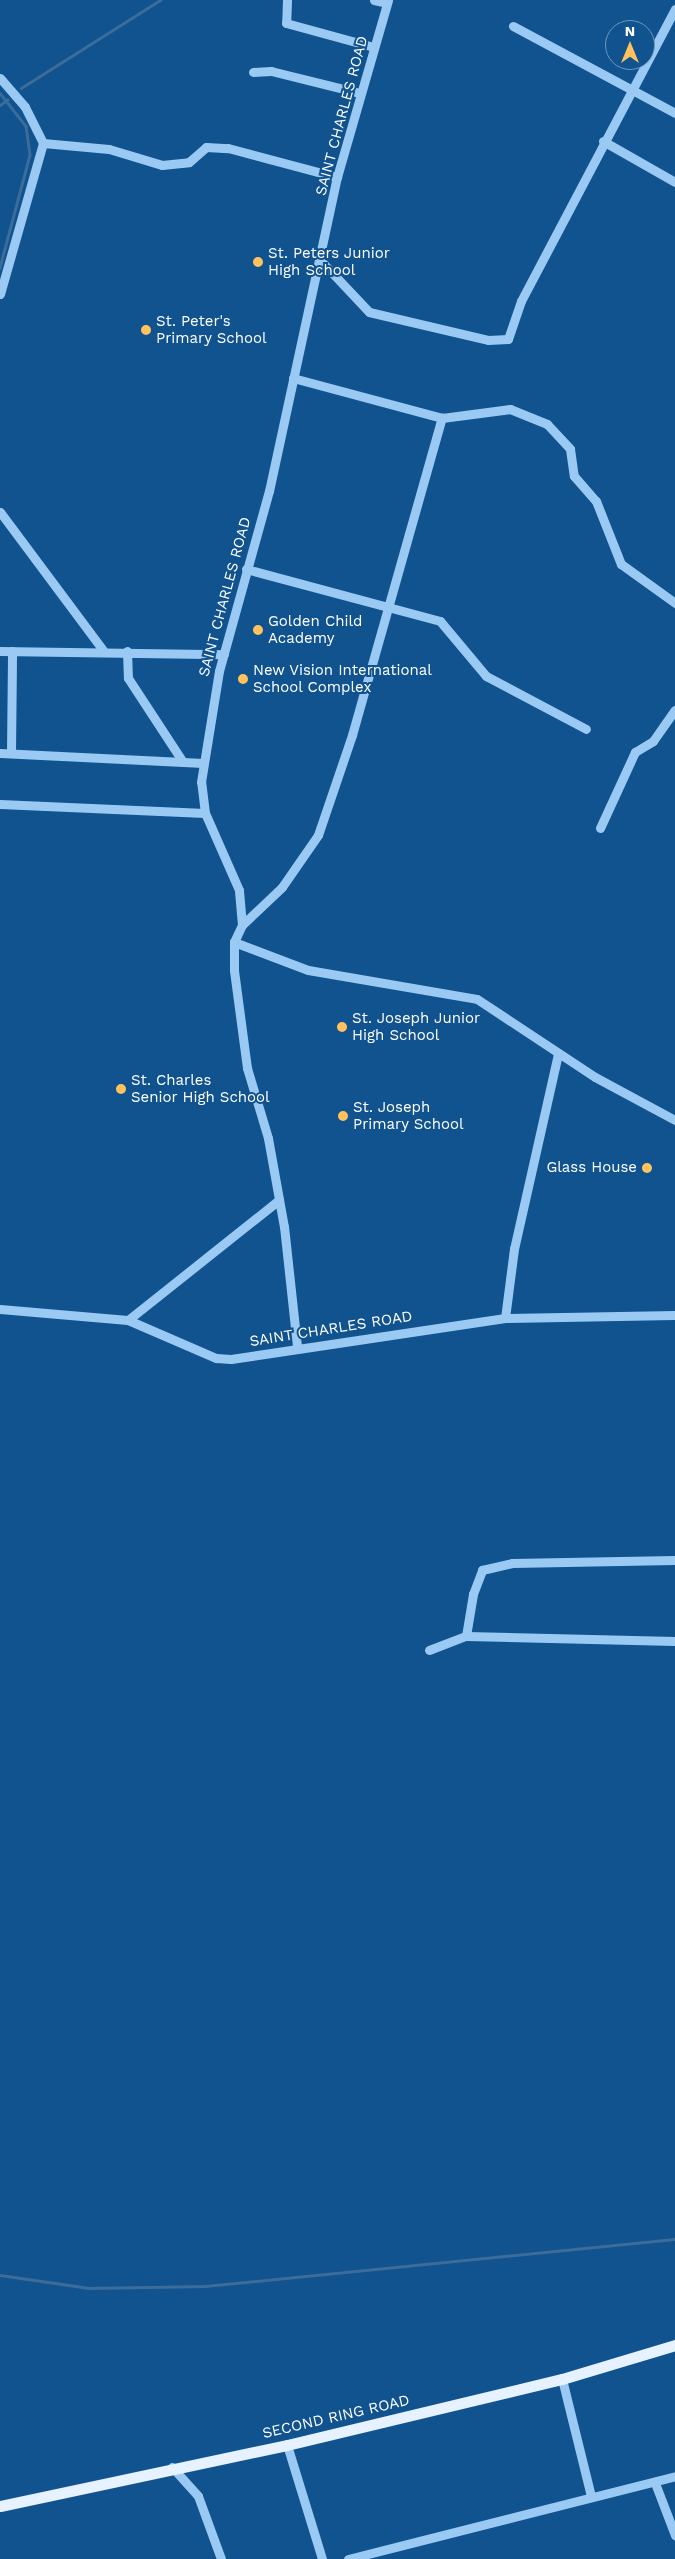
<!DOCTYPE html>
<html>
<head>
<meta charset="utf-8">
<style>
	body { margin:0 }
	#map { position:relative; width:675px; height:2559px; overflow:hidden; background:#10538f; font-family:"Work Sans",sans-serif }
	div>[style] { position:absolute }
	.stream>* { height:2.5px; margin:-1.25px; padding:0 1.25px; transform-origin:1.25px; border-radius:1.25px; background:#3c6c99 }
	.minor>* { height:9px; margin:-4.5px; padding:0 4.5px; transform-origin:4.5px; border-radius:4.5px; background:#9acaf3 }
	.major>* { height:11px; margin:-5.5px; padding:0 5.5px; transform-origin:5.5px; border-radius:5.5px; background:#e6f2ff }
	.dots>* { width:14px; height:14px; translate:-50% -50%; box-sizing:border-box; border:2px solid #10538f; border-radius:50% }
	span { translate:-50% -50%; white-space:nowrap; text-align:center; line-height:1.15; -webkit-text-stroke:4px #10538f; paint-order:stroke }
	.street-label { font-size:15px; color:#fff }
	.poi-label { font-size:15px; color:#fff }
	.left { translate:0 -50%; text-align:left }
	.right { translate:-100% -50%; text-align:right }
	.north { position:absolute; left:605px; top:20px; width:50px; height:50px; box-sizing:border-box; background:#10538f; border:1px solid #7098bc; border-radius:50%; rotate:0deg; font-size:14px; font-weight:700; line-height:20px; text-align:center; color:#fff }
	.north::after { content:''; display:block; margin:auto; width:18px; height:22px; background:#ffc25c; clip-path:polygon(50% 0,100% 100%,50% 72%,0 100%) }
</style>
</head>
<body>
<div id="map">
	<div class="stream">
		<i style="left:21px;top:88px;width:165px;rotate:-32.3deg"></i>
		<i style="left:0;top:93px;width:42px;rotate:51.8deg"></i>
		<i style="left:26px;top:126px;width:29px;rotate:82deg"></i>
		<i style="left:30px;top:155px;width:117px;rotate:104.9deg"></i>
		<i style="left:0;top:105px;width:9px;rotate:-36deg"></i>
		<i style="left:0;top:2275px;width:90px;rotate:8.3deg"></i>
		<i style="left:89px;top:2288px;width:116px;rotate:-1deg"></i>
		<i style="left:205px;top:2286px;width:472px;rotate:-5.7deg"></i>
	</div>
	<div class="minor">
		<i style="left:287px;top:0;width:23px;rotate:92deg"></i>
		<i style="left:286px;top:23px;width:91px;rotate:15.3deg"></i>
		<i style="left:374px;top:0;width:13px;rotate:13deg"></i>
		<i style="left:513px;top:26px;width:184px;rotate:28.2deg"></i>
		<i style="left:253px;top:72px;width:18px;rotate:-3deg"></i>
		<i style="left:271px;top:71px;width:92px;rotate:13.9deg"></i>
		<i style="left:0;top:78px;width:38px;rotate:49deg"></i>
		<i style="left:25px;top:107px;width:40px;rotate:63.4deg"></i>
		<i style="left:43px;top:143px;width:66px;rotate:5.2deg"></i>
		<i style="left:109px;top:149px;width:55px;rotate:16.8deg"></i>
		<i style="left:162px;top:165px;width:27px;rotate:-6deg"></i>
		<i style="left:189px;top:162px;width:23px;rotate:-41deg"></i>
		<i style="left:206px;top:147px;width:22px;rotate:3deg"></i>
		<i style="left:228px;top:148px;width:113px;rotate:14.9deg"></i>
		<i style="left:603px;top:141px;width:83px;rotate:29.7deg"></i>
		<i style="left:321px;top:261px;width:70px;rotate:46.7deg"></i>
		<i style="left:369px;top:312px;width:122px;rotate:13.2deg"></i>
		<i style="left:488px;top:340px;width:20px;rotate:-3deg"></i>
		<i style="left:508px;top:339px;width:40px;rotate:-71.1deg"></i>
		<i style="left:521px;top:301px;width:330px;rotate:-62.2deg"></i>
		<i style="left:0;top:294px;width:157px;rotate:-74.1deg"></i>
		<i style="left:293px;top:378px;width:154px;rotate:15deg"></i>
		<i style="left:442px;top:418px;width:69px;rotate:-7.5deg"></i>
		<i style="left:510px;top:409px;width:40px;rotate:22deg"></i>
		<i style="left:547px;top:424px;width:34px;rotate:47deg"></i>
		<i style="left:570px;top:449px;width:27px;rotate:82deg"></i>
		<i style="left:574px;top:476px;width:33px;rotate:49deg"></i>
		<i style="left:596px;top:501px;width:68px;rotate:68.4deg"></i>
		<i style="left:621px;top:564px;width:67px;rotate:35.8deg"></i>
		<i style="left:0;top:512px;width:172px;rotate:53.3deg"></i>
		<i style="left:246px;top:569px;width:201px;rotate:15deg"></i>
		<i style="left:440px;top:621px;width:72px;rotate:50.1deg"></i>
		<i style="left:486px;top:676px;width:113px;rotate:27.9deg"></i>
		<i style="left:0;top:651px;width:224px;rotate:0.8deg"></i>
		<i style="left:127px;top:651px;width:27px;rotate:88deg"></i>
		<i style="left:128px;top:678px;width:100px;rotate:56.8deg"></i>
		<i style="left:183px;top:762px;width:20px;rotate:3deg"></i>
		<i style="left:0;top:753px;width:183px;rotate:2.8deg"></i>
		<i style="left:11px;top:753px;width:102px;rotate:-89.4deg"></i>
		<i style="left:0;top:804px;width:205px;rotate:2.5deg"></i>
		<i style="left:600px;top:828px;width:84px;rotate:-65.3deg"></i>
		<i style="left:635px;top:752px;width:21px;rotate:-31deg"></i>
		<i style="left:653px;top:741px;width:38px;rotate:-55deg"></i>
		<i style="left:242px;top:925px;width:55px;rotate:-43.5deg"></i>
		<i style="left:282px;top:887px;width:63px;rotate:-55.3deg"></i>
		<i style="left:318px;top:835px;width:106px;rotate:-71.2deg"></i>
		<i style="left:352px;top:735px;width:330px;rotate:-74.2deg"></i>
		<i style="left:234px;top:942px;width:79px;rotate:20.7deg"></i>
		<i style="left:308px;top:970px;width:171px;rotate:9.7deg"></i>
		<i style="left:477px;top:999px;width:141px;rotate:33.5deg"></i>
		<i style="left:595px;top:1077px;width:91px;rotate:28.3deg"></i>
		<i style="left:0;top:1309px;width:128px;rotate:4.9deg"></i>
		<i style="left:128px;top:1320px;width:96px;rotate:23.4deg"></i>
		<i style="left:216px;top:1358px;width:15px;rotate:4deg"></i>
		<i style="left:231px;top:1359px;width:277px;rotate:-8.5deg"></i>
		<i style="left:505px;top:1318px;width:170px;rotate:-1deg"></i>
		<i style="left:505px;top:1318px;width:70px;rotate:-82.6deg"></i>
		<i style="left:514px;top:1249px;width:201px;rotate:-77.3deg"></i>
		<i style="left:128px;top:1320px;width:193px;rotate:-38.5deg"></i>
		<i style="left:297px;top:1346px;width:120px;rotate:-96.2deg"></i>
		<i style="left:284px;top:1227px;width:90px;rotate:-100.2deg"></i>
		<i style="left:268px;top:1138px;width:73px;rotate:-106.7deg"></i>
		<i style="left:247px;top:1068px;width:99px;rotate:-97.6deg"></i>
		<i style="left:234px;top:970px;width:28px;rotate:-90deg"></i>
		<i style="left:234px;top:942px;width:19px;rotate:-65deg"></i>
		<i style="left:242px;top:925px;width:35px;rotate:-95deg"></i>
		<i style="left:239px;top:890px;width:84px;rotate:-113.8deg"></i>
		<i style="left:205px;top:813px;width:31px;rotate:-97deg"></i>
		<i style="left:201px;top:782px;width:112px;rotate:-80.8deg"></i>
		<i style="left:219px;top:671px;width:187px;rotate:-74.5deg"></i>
		<i style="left:269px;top:491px;width:321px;rotate:-77.8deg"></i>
		<i style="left:337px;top:177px;width:184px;rotate:-73.9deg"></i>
		<i style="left:466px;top:1636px;width:43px;rotate:-80.5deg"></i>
		<i style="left:473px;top:1594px;width:26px;rotate:-69deg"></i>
		<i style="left:482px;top:1570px;width:31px;rotate:-13deg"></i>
		<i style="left:512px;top:1563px;width:163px;rotate:-1.1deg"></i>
		<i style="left:429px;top:1650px;width:40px;rotate:-21deg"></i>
		<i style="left:466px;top:1636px;width:209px;rotate:1.4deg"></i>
		<i style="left:562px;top:2379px;width:121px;rotate:76.1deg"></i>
		<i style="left:287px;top:2445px;width:119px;rotate:72.9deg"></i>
		<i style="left:172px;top:2467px;width:39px;rotate:48deg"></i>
		<i style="left:198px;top:2496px;width:67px;rotate:69.9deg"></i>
		<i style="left:655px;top:2483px;width:56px;rotate:69deg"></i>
		<i style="left:348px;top:2559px;width:337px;rotate:-14.2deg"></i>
	</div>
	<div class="major">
		<i style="left:0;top:2506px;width:293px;rotate:-12deg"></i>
		<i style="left:287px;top:2445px;width:283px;rotate:-13.5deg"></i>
		<i style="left:562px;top:2379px;width:118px;rotate:-16.7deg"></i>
	</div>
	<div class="dots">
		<i style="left:258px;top:262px;background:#ffc25c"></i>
		<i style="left:146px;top:330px;background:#ffc25c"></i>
		<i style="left:258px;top:630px;background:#ffc25c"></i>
		<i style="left:243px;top:679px;background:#ffc25c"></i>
		<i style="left:342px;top:1027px;background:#ffc25c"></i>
		<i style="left:121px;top:1089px;background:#ffc25c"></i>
		<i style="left:343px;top:1116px;background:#ffc25c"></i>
		<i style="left:647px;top:1168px;background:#ffc25c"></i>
	</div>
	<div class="street-label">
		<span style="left:342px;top:116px;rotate:-75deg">SAINT CHARLES ROAD</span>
		<span style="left:225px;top:597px;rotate:-75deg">SAINT CHARLES ROAD</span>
		<span style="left:331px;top:1329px;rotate:-9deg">SAINT CHARLES ROAD</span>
		<span style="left:336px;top:2417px;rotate:-13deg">SECOND RING ROAD</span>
	</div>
	<div class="poi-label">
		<span class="left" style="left:268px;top:262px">St. Peters Junior<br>High School</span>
		<span class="left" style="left:156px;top:330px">St. Peter's<br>Primary School</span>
		<span class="left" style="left:268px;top:630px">Golden Child<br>Academy</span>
		<span class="left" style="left:253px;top:679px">New Vision International<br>School Complex</span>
		<span class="left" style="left:352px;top:1027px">St. Joseph Junior<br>High School</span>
		<span class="left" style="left:131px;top:1089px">St. Charles<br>Senior High School</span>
		<span class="left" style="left:353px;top:1116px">St. Joseph<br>Primary School</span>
		<span class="right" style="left:637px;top:1168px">Glass House</span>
	</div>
	<div class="north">N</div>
</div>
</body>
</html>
